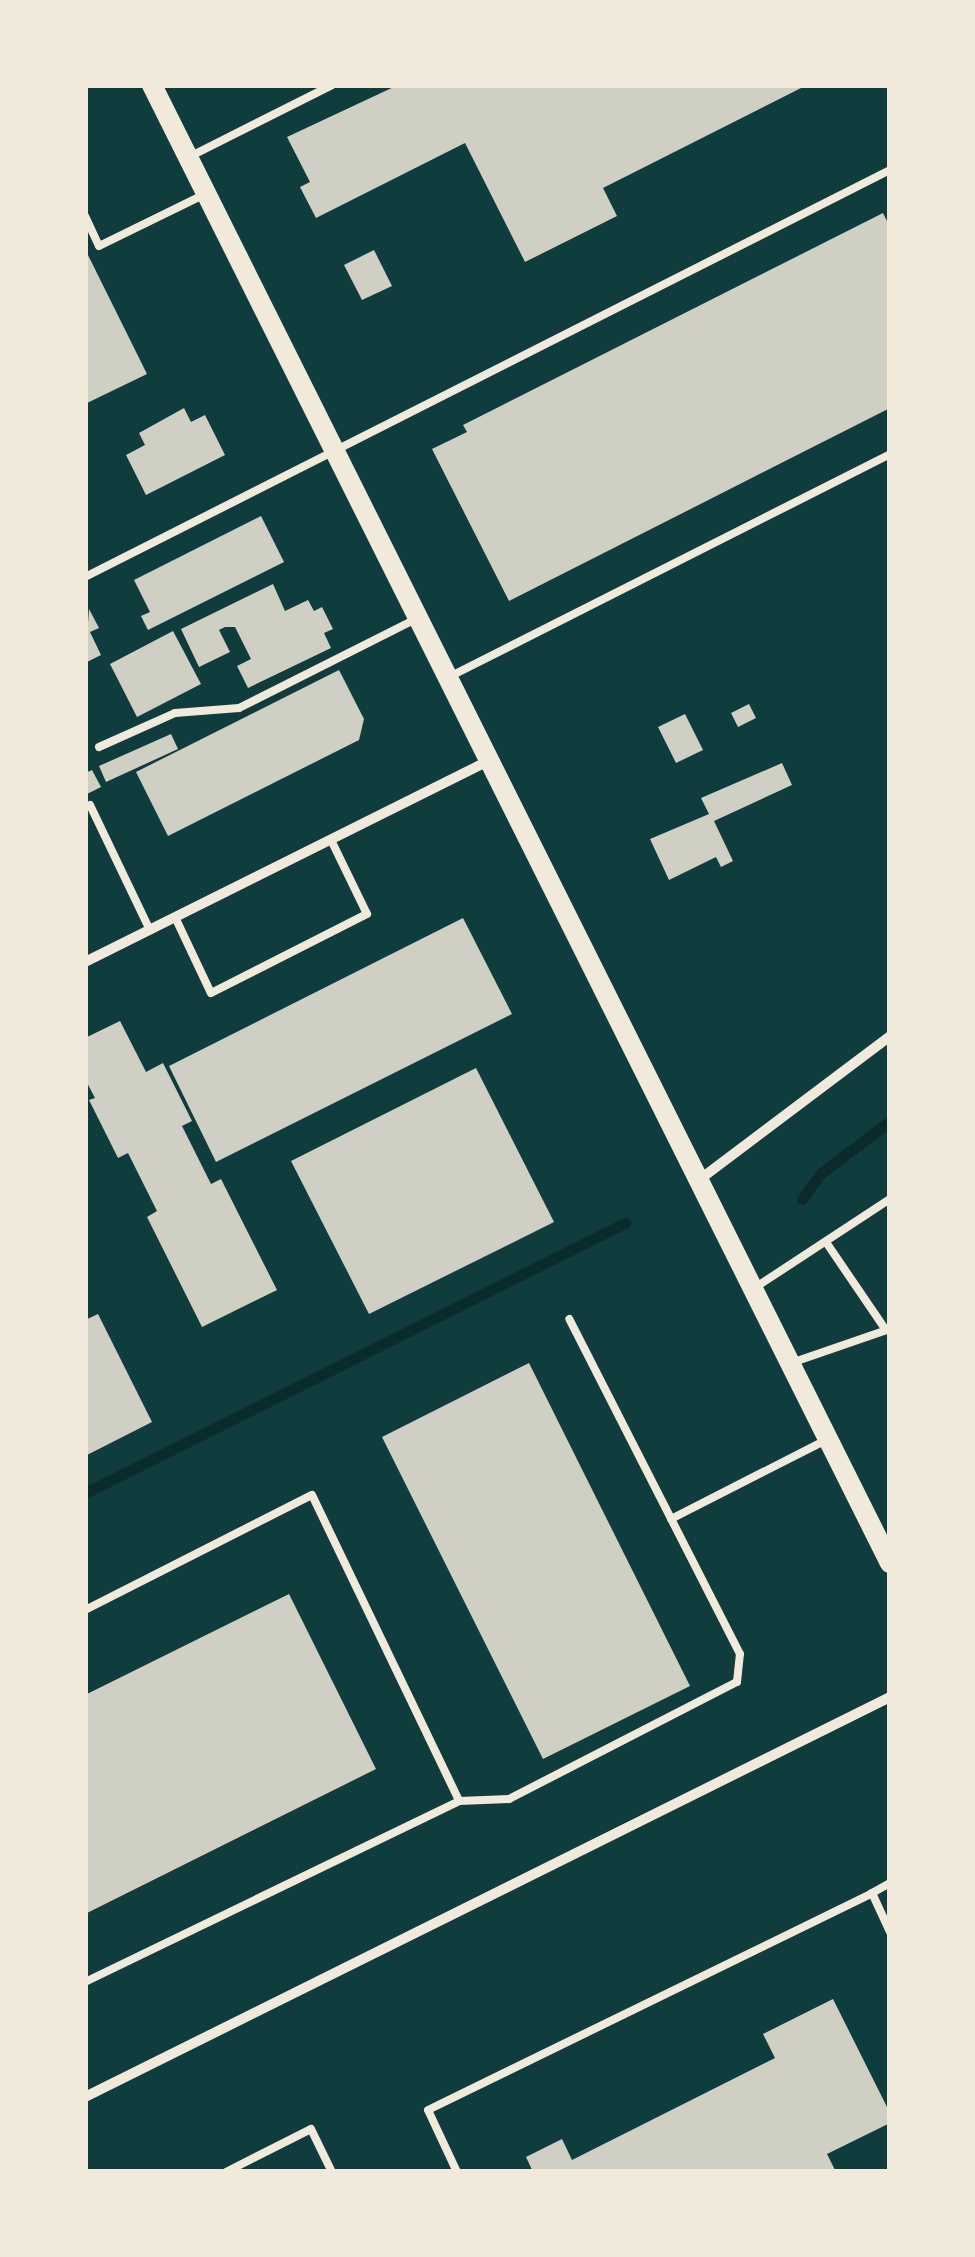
<!DOCTYPE html>
<html>
<head>
<meta charset="utf-8">
<style>
	body { margin:0 }
	#map { position:relative; width:975px; height:2257px; overflow:hidden; background:#0f3d3e; font-family:Ubuntu,sans-serif }
	div>[style] { position:absolute }
	.stream>* { height:11px; margin:-5.5px; padding:0 5.5px; transform-origin:5.5px; border-radius:5.5px; background:#0a2a2b }
	.building>* { inset:0; background:#cfcfc3 }
	.service>* { height:8px; margin:-4px; padding:0 4px; transform-origin:4px; border-radius:4px; background:#f1e9da }
	.minor>* { height:10px; margin:-5px; padding:0 5px; transform-origin:5px; border-radius:5px; background:#f1e9da }
	.secondary>* { height:20px; margin:-10px; padding:0 10px; transform-origin:10px; border-radius:10px; background:#f1e9da }
	span { translate:-50% -50%; white-space:nowrap; text-align:center; line-height:1.15; -webkit-text-stroke:9px #f1e9da; paint-order:stroke }
	.frame { position:absolute; inset:0; border:88px solid #f1e9da; pointer-events:none }
</style>
</head>
<body>
<div id="map">
	<div class="stream">
		<i style="left:802px;top:1199px;width:32px;rotate:-54deg"></i>
		<i style="left:821px;top:1173px;width:86px;rotate:-37deg"></i>
		<i style="left:85px;top:1493px;width:604px;rotate:-26.57deg"></i>
	</div>
	<div class="building">
		<i style="clip-path:polygon(398px 85px,807px 85px,603px 188px,617px 216px,525px 262px,465px 143px,316px 218px,300px 187px,310px 182px,287px 137px)"></i>
		<i style="clip-path:polygon(883px 213px,890px 227px,890px 408px,509px 601px,432px 449px,467px 432px,463px 425px)"></i>
		<i style="clip-path:polygon(85px 249px,147px 374px,85px 404px)"></i>
		<i style="clip-path:polygon(374px 250px,392px 286px,362px 300px,344px 265px)"></i>
		<i style="clip-path:polygon(184px 408px,191px 422px,205px 415px,225px 455px,146px 495px,126px 455px,145px 445px,139px 433px)"></i>
		<i style="clip-path:polygon(261px 516px,284px 562px,148px 630px,141px 616px,150px 612px,134px 580px)"></i>
		<i style="clip-path:polygon(273px 584px,285px 611px,308px 600px,314px 611px,322px 607px,333px 629px,324px 633px,331px 648px,248px 688px,237px 666px,251px 659px,235px 627px,225px 627px,219px 630px,230px 652px,199px 667px,181px 629px)"></i>
		<i style="clip-path:polygon(89px 609px,99px 628px,90px 632px,101px 655px,85px 663px)"></i>
		<i style="clip-path:polygon(173px 631px,201px 684px,137px 717px,110px 664px)"></i>
		<i style="clip-path:polygon(339px 670px,364px 719px,359px 740px,168px 836px,136px 772px)"></i>
		<i style="clip-path:polygon(749px 704px,756px 718px,738px 727px,731px 713px)"></i>
		<i style="clip-path:polygon(685px 714px,703px 750px,676px 763px,658px 727px)"></i>
		<i style="clip-path:polygon(171px 734px,178px 749px,106px 782px,99px 766px)"></i>
		<i style="clip-path:polygon(782px 763px,792px 785px,714px 821px,733px 861px,721px 867px,716px 857px,669px 880px,650px 839px,709px 814px,701px 798px)"></i>
		<i style="clip-path:polygon(92px 770px,101px 787px,85px 795px,85px 773px)"></i>
		<i style="clip-path:polygon(463px 918px,512px 1014px,216px 1162px,169px 1066px)"></i>
		<i style="clip-path:polygon(120px 1021px,146px 1072px,163px 1063px,192px 1121px,182px 1126px,211px 1184px,221px 1179px,277px 1290px,202px 1327px,147px 1217px,157px 1211px,128px 1153px,118px 1158px,89px 1100px,95px 1098px,85px 1079px,85px 1038px)"></i>
		<i style="clip-path:polygon(476px 1068px,554px 1222px,369px 1314px,291px 1161px)"></i>
		<i style="clip-path:polygon(98px 1314px,152px 1422px,85px 1456px,85px 1320px)"></i>
		<i style="clip-path:polygon(529px 1363px,690px 1686px,543px 1759px,382px 1437px)"></i>
		<i style="clip-path:polygon(289px 1594px,376px 1769px,85px 1914px,85px 1695px)"></i>
		<i style="clip-path:polygon(833px 1999px,890px 2113px,890px 2123px,827px 2154px,836px 2172px,533px 2172px,526px 2157px,562px 2139px,572px 2160px,775px 2058px,763px 2034px)"></i>
	</div>
	<div class="service">
		<i style="left:189px;top:157px;width:160px;rotate:-26.7deg"></i>
		<i style="left:85px;top:216px;width:33px;rotate:65deg"></i>
		<i style="left:99px;top:246px;width:118px;rotate:-26.1deg"></i>
		<i style="left:85px;top:577px;width:902px;rotate:-26.82deg"></i>
		<i style="left:449px;top:677px;width:494px;rotate:-26.8deg"></i>
		<i style="left:99px;top:747px;width:83px;rotate:-24.1deg"></i>
		<i style="left:175px;top:713px;width:64px;rotate:-4.5deg"></i>
		<i style="left:239px;top:708px;width:198px;rotate:-26.7deg"></i>
		<i style="left:90px;top:805px;width:139px;rotate:64.4deg"></i>
		<i style="left:175px;top:917px;width:84px;rotate:64.7deg"></i>
		<i style="left:211px;top:993px;width:175px;rotate:-26.9deg"></i>
		<i style="left:367px;top:914px;width:82px;rotate:-115.9deg"></i>
		<i style="left:828px;top:1245px;width:102px;rotate:55.8deg"></i>
		<i style="left:756px;top:1287px;width:160px;rotate:-33.3deg"></i>
		<i style="left:794px;top:1362px;width:102px;rotate:-19deg"></i>
		<i style="left:671px;top:1519px;width:176px;rotate:-27deg"></i>
		<i style="left:85px;top:1610px;width:254px;rotate:-26.9deg"></i>
		<i style="left:312px;top:1495px;width:339px;rotate:64.3deg"></i>
		<i style="left:890px;top:1883px;width:21px;rotate:151deg"></i>
		<i style="left:872px;top:1893px;width:43px;rotate:65.2deg"></i>
		<i style="left:85px;top:1982px;width:415px;rotate:-25.8deg"></i>
		<i style="left:459px;top:1801px;width:50px;rotate:-2.3deg"></i>
		<i style="left:509px;top:1799px;width:256px;rotate:-27.2deg"></i>
		<i style="left:737px;top:1682px;width:28px;rotate:-84deg"></i>
		<i style="left:740px;top:1654px;width:376px;rotate:-117deg"></i>
		<i style="left:226px;top:2172px;width:95px;rotate:-26.8deg"></i>
		<i style="left:311px;top:2129px;width:48px;rotate:64deg"></i>
		<i style="left:457px;top:2172px;width:68px;rotate:-115.1deg"></i>
		<i style="left:428px;top:2110px;width:494px;rotate:-26deg"></i>
	</div>
	<div class="minor">
		<i style="left:85px;top:962px;width:451px;rotate:-26.5deg"></i>
		<i style="left:699px;top:1180px;width:239px;rotate:-37deg"></i>
		<i style="left:85px;top:2097px;width:899px;rotate:-26.42deg"></i>
	</div>
	<div class="secondary">
		<i style="left:152px;top:85px;width:1652px;rotate:63.47deg"></i>
	</div>
	<div class="frame"></div>
</div>
</body>
</html>
